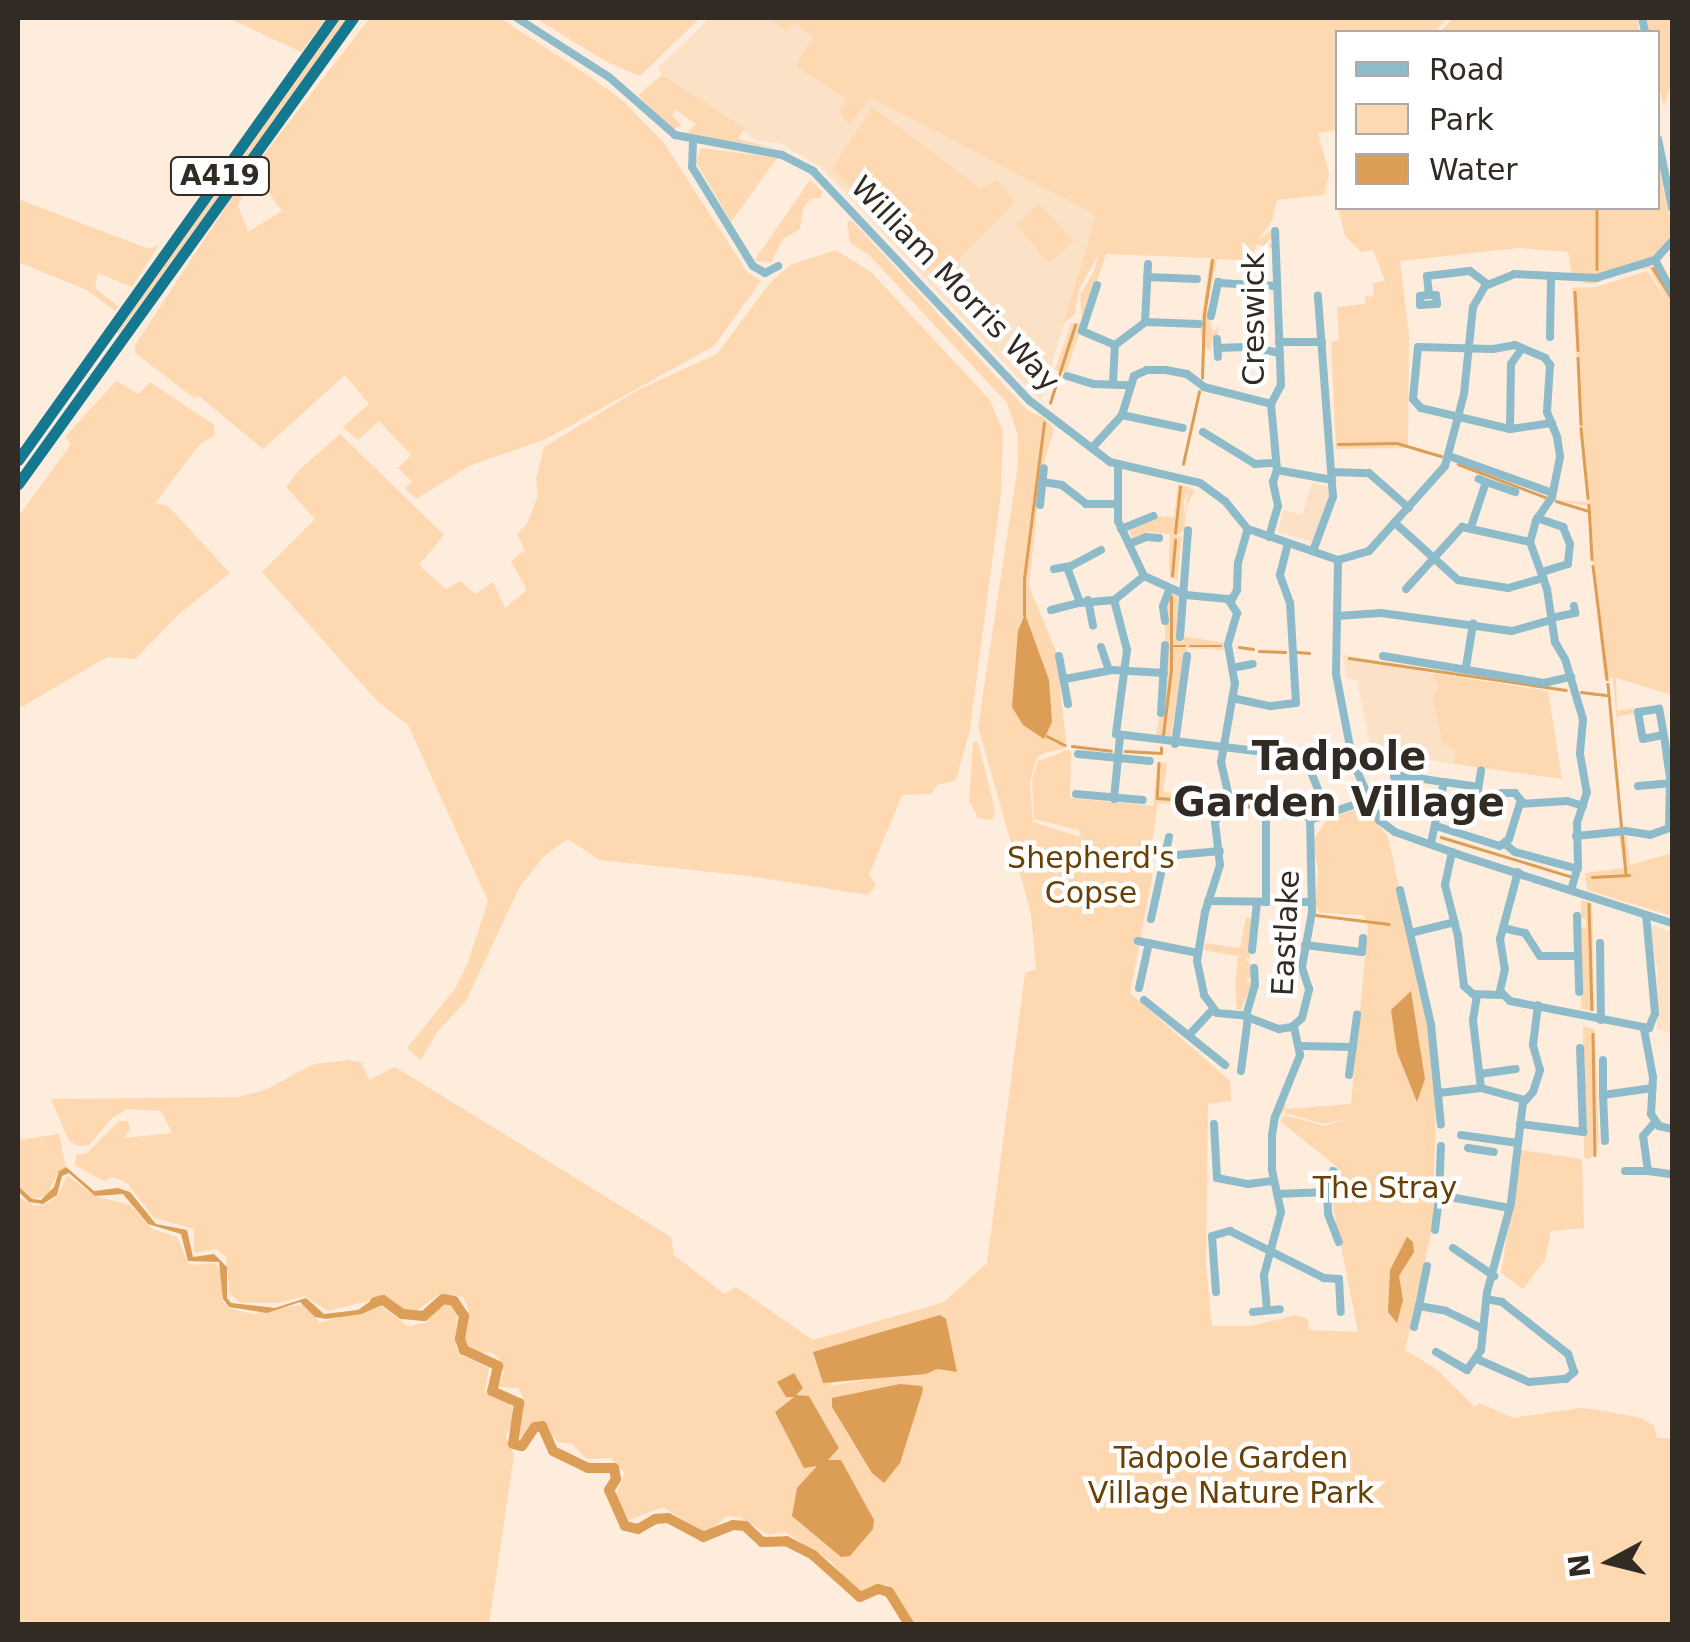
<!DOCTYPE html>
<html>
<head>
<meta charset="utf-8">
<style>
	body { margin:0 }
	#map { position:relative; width:1690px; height:1642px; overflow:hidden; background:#feeddd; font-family:"DejaVu Sans",sans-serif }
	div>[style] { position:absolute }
	.built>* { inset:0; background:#fbe1c6 }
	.green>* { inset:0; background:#fed8b1 }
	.water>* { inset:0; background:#dc9e56 }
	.stream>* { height:2.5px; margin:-1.25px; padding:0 1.25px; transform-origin:1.25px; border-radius:1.25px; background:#dc9e56 }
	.river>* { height:10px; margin:-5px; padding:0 5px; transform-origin:5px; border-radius:5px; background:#dc9e56 }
	.minor>* { height:8px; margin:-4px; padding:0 4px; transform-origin:4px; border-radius:4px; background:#8ebbca }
	.highway>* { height:11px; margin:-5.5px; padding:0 5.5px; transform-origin:5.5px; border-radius:5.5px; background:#157891 }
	span { translate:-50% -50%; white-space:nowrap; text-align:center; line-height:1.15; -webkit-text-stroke:9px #fff; paint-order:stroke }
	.shield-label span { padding:2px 8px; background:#fff; border:2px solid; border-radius:8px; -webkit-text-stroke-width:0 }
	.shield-label { font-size:28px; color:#322b23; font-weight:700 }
	.street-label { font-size:30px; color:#322b23 }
	.park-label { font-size:30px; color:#694106 }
	.district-label { font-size:40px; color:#322b23; font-weight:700 }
	.frame { position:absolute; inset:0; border:20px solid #322b23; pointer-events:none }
	.legend { position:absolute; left:1335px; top:30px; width:325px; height:180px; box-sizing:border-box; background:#fff; border:2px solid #adaaa7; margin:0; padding:12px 18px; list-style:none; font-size:30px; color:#322b23 }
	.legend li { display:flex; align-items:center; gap:20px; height:50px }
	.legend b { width:50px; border:2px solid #adaaa7 }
	.north { position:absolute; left:1560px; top:1512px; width:100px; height:100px; -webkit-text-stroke:8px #fff; paint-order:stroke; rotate:263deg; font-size:28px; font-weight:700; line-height:40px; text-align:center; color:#322b23 }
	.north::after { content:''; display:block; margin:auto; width:35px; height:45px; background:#322b23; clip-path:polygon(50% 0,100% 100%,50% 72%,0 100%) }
</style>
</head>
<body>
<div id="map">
	<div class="built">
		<i style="clip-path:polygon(710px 18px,827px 18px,829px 51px,870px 97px,1097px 215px,1041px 400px,1031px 392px,1035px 388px,1030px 382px,1025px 385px,822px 168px,782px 144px,758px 141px,662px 75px,658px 68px)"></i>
		<i style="clip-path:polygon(1312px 483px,1329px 487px,1328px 509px,1325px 508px,1312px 542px,1278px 531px,1283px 510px,1302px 515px)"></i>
		<i style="clip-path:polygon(1342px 654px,1431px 673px,1439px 687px,1433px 697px,1457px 747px,1454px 764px,1396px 754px,1372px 754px,1357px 680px,1347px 678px)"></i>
		<i style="clip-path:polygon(1648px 924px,1672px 932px,1672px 1035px,1657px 1028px,1657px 967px)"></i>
	</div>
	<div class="green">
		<i style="clip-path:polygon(228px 18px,327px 18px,301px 52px)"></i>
		<i style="clip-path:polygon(338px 18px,348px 18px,118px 335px,117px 327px)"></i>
		<i style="clip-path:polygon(370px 18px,500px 18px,592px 78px,623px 101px,664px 143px,747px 272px,761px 281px,714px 346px,546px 439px,469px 466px,416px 499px,405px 488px,412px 482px,398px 468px,411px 455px,379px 421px,358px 440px,343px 427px,369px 404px,345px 375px,263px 449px,199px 396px,194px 398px,135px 353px,135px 345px,236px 191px,248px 185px,238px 205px,248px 232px,282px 211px,263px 185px,248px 175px)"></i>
		<i style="clip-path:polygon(535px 18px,700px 18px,640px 76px,607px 62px)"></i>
		<i style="clip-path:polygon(768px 18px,1447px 18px,1435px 32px,1338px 32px,1337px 130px,1318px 133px,1329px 174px,1324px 195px,1277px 200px,1272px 221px,1257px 241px,1270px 231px,1278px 228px,1280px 232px,1273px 230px,1274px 237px,1268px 241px,1275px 249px,1256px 244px,1253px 261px,1217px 259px,1207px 308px,1213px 333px,1219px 326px,1215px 352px,1212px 336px,1210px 351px,1203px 346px,1200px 328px,1210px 258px,1106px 254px,1066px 373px,1055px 370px,1071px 323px,1082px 323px,1080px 295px,1094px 271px,1099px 253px,1079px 290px,1075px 314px,1064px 323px,1096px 215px,870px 97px,849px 126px,840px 111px,847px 99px,796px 66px,813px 37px,795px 23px,787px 32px)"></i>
		<i style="clip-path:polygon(1453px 18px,1637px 18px,1639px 32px,1440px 32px)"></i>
		<i style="clip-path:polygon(1644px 18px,1672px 18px,1672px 82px,1664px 106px,1658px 83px,1658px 32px,1647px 32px)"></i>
		<i style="clip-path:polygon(662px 75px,744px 128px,738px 139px,779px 149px,686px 134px,696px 124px,676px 110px,672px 115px,682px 126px,671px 130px,638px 95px)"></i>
		<i style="clip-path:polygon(872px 107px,980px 188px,997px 181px,1016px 202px,941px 277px,932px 274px,832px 169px)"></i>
		<i style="clip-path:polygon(701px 148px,777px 158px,731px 222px,696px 162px)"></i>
		<i style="clip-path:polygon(1658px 164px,1672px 229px,1667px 246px,1653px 258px,1601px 274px,1572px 276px,1568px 252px,1519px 248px,1400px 261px,1409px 335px,1408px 448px,1336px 449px,1331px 342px,1339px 340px,1337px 307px,1365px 304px,1365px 297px,1374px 296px,1373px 283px,1385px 281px,1373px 250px,1361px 252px,1345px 236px,1338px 208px,1658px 208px)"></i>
		<i style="clip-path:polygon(810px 180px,822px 191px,821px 198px,812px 198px,803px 208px,800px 229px,783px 239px,771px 262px,754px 261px)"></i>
		<i style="clip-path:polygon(18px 199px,149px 249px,159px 244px,132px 287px,98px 273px,95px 288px,118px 306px,115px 311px,87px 290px,18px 262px)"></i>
		<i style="clip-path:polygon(1039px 203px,1074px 241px,1049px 263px,1016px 225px)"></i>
		<i style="clip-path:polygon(evenodd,847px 221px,852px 221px,1028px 411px,1043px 417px,1054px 429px,1041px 473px,1029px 586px,1056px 651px,1066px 741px,1063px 749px,1044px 753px,1037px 758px,1030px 782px,1033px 822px,1081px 837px,1078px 830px,1034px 819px,1032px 780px,1038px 761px,1067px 750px,1071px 752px,1070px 798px,1153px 806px,1158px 762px,1167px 763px,1163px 792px,1224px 798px,1220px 809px,1158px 803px,1150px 855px,1154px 857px,1152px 878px,1130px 993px,1230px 1081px,1231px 1101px,1208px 1104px,1206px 1266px,1212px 1326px,1250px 1326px,1296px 1315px,1308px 1319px,1309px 1330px,1358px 1332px,1331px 1196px,1337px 1167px,1280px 1121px,1284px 1115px,1325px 1126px,1349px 1118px,1323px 1124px,1285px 1113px,1285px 1110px,1276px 1121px,1285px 1102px,1286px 1109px,1351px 1104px,1368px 927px,1363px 915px,1320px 913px,1315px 906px,1318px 871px,1313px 841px,1327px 819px,1364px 806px,1388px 837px,1429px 1024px,1436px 1095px,1433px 1225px,1405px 1350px,1436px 1369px,1475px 1407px,1479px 1403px,1513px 1418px,1580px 1408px,1599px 1410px,1641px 1418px,1654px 1426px,1657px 1438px,1672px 1438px,1672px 1624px,915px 1624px,887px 1584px,860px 1594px,829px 1560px,785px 1532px,769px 1535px,739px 1517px,726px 1516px,712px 1530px,703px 1532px,663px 1507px,629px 1520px,615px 1497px,625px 1473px,611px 1458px,587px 1459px,572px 1444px,558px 1442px,538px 1420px,518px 1440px,523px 1397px,518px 1388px,497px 1387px,504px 1373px,499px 1358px,491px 1352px,477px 1353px,464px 1342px,469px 1311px,463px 1297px,439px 1294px,415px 1312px,400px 1311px,382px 1297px,328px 1311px,304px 1296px,279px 1303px,241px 1303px,230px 1294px,226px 1257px,216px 1249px,194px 1253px,194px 1229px,154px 1218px,127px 1183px,113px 1177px,104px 1181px,75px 1165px,76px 1155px,87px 1153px,119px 1121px,128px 1121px,130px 1130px,124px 1138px,172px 1133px,161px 1111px,127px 1109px,112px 1118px,89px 1145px,79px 1146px,69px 1141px,51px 1099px,238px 1097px,265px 1090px,314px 1064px,349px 1060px,361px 1062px,369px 1080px,395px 1067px,671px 1237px,674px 1255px,724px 1294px,736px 1287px,813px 1340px,944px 1302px,987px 1263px,1025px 973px,1036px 969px,1031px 913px,978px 727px,1018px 465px,1018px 436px,1007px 403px,870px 256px,850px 243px,847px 221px,946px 1319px,952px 1372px,937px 1369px,828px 1386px,946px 1319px,847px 221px,809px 1396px,839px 1448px,813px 1467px,775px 1412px,794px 1397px,809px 1396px)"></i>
		<i style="clip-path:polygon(836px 250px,871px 272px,989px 399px,1003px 431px,1001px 494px,970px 729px,956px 780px,937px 785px,931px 794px,902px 795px,869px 875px,876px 885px,868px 895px,749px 876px,599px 860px,568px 839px,544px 856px,519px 888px,466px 1001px,437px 1032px,421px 1060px,407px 1048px,454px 990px,467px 965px,488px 901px,408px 725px,378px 702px,262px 572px,315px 519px,286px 487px,298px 471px,340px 434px,444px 535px,419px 565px,446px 589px,460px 581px,475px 594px,493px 582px,505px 608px,527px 590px,511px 561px,525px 550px,517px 534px,527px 523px,538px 496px,536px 479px,544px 447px,638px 390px,717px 354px,769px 284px,790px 265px)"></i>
		<i style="clip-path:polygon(1652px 266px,1672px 296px,1672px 695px,1616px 678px,1617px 711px,1633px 708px,1636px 713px,1617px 717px,1622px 787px,1613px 678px,1604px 678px,1587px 506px,1554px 500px,1587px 502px,1572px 288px,1596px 287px,1647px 271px,1668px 302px,1649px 268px,1622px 272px,1594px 284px,1581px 283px,1629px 268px)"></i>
		<i style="clip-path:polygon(116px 381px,139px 394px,150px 382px,214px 425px,215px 435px,200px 444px,155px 503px,168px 506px,230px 573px,178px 615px,135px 659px,107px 657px,18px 709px,18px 517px,71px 444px,65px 437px)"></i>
		<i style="clip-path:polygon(1178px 484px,1189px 487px,1184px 502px,1185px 520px,1186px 503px,1189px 488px,1195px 490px,1187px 505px,1183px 547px,1184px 531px,1177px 535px,1182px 537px,1177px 580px,1170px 577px,1169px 564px,1170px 535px,1176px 535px,1149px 532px,1132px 538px,1129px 530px,1158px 516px,1174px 517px)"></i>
		<i style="clip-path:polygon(1170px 592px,1178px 596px,1177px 640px,1184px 642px,1182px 636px,1225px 643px,1224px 650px,1187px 648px,1170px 739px,1156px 735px,1165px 691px,1165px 605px)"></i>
		<i style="clip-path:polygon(1431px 673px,1548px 691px,1562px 779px,1454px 764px,1456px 748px,1443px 745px,1433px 697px,1439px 687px)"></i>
		<i style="clip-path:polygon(973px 742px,978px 742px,995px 810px,992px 820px,978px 818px,969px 801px)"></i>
		<i style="clip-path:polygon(1619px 836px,1626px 836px,1630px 865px,1672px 853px,1672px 916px,1587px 890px,1585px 873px,1624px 868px)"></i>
		<i style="clip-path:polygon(1581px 900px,1592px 903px,1594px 1011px,1581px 1009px,1580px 922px,1582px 928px,1586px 927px,1586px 919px,1581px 918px)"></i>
		<i style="clip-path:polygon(1246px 917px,1252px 919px,1250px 958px,1245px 958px,1252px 966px,1251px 977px,1246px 981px,1252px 983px,1241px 1010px,1237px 1010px,1235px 984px,1238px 957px,1243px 957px,1204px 950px,1205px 943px,1240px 948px)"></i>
		<i style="clip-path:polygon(1583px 1026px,1595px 1029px,1599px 1141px,1596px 1154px,1589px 1159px,1584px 1157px)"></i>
		<i style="clip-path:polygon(59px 1134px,66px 1167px,57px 1174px,47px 1196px,32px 1199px,18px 1187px,18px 1140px)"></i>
		<i style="clip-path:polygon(1521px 1150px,1582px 1159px,1584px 1228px,1551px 1231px,1545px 1260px,1523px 1289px,1501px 1273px)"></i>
		<i style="clip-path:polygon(67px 1175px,96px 1197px,129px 1204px,152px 1229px,177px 1237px,189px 1265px,214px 1263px,222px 1272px,223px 1302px,228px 1308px,253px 1314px,304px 1304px,320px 1323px,379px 1305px,408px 1326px,425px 1323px,442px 1304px,457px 1306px,456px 1347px,463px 1356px,489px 1368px,485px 1392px,510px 1404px,515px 1417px,506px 1437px,514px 1455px,489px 1624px,18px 1624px,18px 1197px,35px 1206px,49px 1203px,59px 1194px)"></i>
	</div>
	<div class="water">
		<i style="clip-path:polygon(1025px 614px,1049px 680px,1052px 722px,1044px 739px,1023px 725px,1012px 707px,1018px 631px)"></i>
		<i style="clip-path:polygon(1411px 991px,1425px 1079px,1417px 1102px,1397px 1052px,1391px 1010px)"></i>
		<i style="clip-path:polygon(66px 1167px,94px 1191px,118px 1188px,130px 1192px,156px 1224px,187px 1230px,193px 1257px,214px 1254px,227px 1267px,227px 1298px,231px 1303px,275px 1308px,306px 1298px,324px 1314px,358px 1310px,375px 1298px,388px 1302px,362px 1314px,326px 1319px,315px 1317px,300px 1302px,267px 1313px,229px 1307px,223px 1299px,219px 1262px,188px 1261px,181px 1234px,148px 1224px,123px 1194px,95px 1196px,69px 1173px,62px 1176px,57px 1195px,43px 1204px,29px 1202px,18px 1191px,19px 1187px,32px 1199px,41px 1200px,54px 1187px,59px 1171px)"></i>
		<i style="clip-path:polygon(1407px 1237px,1413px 1242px,1414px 1252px,1399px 1276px,1403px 1300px,1397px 1323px,1388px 1312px,1390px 1270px)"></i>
		<i style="clip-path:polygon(940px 1315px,946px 1319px,957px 1372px,937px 1369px,926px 1374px,823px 1383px,813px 1352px)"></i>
		<i style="clip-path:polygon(794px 1373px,803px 1388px,796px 1395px,809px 1396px,839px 1448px,828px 1460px,841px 1460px,874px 1520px,873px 1529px,850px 1556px,841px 1557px,792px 1516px,797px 1488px,817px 1466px,804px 1468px,775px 1412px,794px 1397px,786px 1397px,777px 1382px)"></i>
		<i style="clip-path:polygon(900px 1384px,922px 1386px,923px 1390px,900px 1463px,884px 1483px,872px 1473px,832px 1407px,832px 1398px)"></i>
	</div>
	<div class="stream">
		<i style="left:1597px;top:208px;width:61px;rotate:90deg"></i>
		<i style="left:1653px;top:268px;width:36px;rotate:58deg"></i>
		<i style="left:1575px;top:292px;width:58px;rotate:87deg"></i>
		<i style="left:1578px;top:358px;width:66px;rotate:87.4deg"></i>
		<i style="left:1202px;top:378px;width:63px;rotate:-88.2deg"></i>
		<i style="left:1204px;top:315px;width:55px;rotate:-81.6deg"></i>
		<i style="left:1050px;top:403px;width:82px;rotate:-72.2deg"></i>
		<i style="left:1581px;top:428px;width:70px;rotate:84.3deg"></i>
		<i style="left:1338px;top:444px;width:59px;rotate:-1deg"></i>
		<i style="left:1397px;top:443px;width:46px;rotate:16.5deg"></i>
		<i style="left:1183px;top:464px;width:74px;rotate:-77.5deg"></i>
		<i style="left:1458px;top:464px;width:93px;rotate:20.8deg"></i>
		<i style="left:1556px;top:501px;width:34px;rotate:17deg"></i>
		<i style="left:1589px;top:505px;width:54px;rotate:86.8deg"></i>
		<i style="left:1175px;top:533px;width:46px;rotate:-83.8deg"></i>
		<i style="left:1593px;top:566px;width:114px;rotate:82.9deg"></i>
		<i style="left:1172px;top:576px;width:36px;rotate:-85deg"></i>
		<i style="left:1024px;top:615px;width:36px;rotate:-90deg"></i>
		<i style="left:1024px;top:579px;width:157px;rotate:-82.7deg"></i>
		<i style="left:1172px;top:646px;width:13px"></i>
		<i style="left:1190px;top:646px;width:31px"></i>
		<i style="left:1239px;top:647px;width:14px;rotate:8deg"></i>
		<i style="left:1259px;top:651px;width:26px;rotate:2deg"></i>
		<i style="left:1297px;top:652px;width:12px;rotate:5deg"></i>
		<i style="left:1349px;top:658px;width:219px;rotate:8.4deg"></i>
		<i style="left:1608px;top:684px;width:192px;rotate:84.6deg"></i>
		<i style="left:1581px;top:692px;width:26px;rotate:7deg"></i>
		<i style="left:1163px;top:735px;width:65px;rotate:-83deg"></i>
		<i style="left:1171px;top:670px;width:73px;rotate:-90deg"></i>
		<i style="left:1047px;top:736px;width:20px;rotate:27deg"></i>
		<i style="left:1072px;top:746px;width:39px;rotate:7deg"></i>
		<i style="left:1125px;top:751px;width:36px;rotate:3deg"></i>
		<i style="left:1161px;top:753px;width:5px;rotate:-90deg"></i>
		<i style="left:1159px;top:763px;width:35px;rotate:93deg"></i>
		<i style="left:1157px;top:798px;width:62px;rotate:3.7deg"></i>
		<i style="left:1238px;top:804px;width:23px;rotate:13deg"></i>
		<i style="left:1270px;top:811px;width:35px;rotate:12deg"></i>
		<i style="left:1441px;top:837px;width:134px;rotate:16.9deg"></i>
		<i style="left:1592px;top:877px;width:37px;rotate:-3deg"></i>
		<i style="left:1589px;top:904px;width:105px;rotate:88.4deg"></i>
		<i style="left:1316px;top:915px;width:73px;rotate:7.1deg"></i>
		<i style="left:1593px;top:1034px;width:121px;rotate:89.1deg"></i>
	</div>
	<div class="river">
		<i style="left:375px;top:1302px;width:8px;rotate:-14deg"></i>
		<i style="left:383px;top:1300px;width:24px;rotate:36deg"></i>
		<i style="left:402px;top:1314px;width:22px;rotate:5deg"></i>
		<i style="left:424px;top:1316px;width:25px;rotate:-42deg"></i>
		<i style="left:443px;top:1299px;width:11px;rotate:10deg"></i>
		<i style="left:454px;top:1301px;width:18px;rotate:56deg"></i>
		<i style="left:464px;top:1316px;width:23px;rotate:100deg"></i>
		<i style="left:460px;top:1339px;width:12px;rotate:70deg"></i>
		<i style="left:464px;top:1350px;width:38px;rotate:25deg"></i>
		<i style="left:498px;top:1366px;width:26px;rotate:103deg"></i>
		<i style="left:492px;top:1391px;width:30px;rotate:24deg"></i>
		<i style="left:519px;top:1403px;width:41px;rotate:98.3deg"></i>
		<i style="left:513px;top:1444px;width:9px;rotate:13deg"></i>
		<i style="left:522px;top:1446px;width:23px;rotate:-56deg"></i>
		<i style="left:535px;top:1427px;width:7px;rotate:-8deg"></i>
		<i style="left:542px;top:1426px;width:27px;rotate:66deg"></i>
		<i style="left:553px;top:1451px;width:39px;rotate:26deg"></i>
		<i style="left:588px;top:1468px;width:26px"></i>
		<i style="left:614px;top:1468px;width:11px;rotate:80deg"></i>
		<i style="left:616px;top:1479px;width:13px;rotate:122deg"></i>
		<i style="left:609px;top:1490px;width:39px;rotate:66deg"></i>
		<i style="left:625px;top:1526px;width:13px;rotate:13deg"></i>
		<i style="left:638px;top:1529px;width:20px;rotate:-30deg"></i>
		<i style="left:655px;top:1519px;width:13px;rotate:-4deg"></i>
		<i style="left:668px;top:1518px;width:40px;rotate:28deg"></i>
		<i style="left:703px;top:1537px;width:32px;rotate:-22deg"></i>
		<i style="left:733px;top:1525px;width:12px;rotate:5deg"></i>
		<i style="left:745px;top:1526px;width:23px;rotate:43deg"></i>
		<i style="left:762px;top:1542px;width:24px;rotate:-2deg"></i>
		<i style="left:786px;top:1541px;width:30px;rotate:27deg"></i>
		<i style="left:813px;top:1555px;width:63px;rotate:41.8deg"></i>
		<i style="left:860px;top:1597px;width:20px;rotate:-24deg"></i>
		<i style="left:878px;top:1589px;width:11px;rotate:15deg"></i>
		<i style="left:889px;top:1592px;width:38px;rotate:58deg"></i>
	</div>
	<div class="minor">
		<i style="left:517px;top:18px;width:109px;rotate:32.7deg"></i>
		<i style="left:609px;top:77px;width:88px;rotate:41.3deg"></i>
		<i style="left:675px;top:135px;width:109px;rotate:10.6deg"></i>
		<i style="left:782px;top:155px;width:35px;rotate:27deg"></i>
		<i style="left:813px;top:171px;width:316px;rotate:46.7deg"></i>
		<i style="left:1030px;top:401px;width:101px;rotate:37.3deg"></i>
		<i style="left:1110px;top:462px;width:92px;rotate:13.1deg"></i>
		<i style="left:1200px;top:483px;width:31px;rotate:36deg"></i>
		<i style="left:1225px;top:501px;width:36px;rotate:51deg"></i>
		<i style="left:1248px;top:529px;width:95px;rotate:19deg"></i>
		<i style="left:1338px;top:560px;width:32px;rotate:-16deg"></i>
		<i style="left:1369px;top:551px;width:114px;rotate:-48.2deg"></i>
		<i style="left:1445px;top:466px;width:74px;rotate:-75.2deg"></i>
		<i style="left:1464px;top:394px;width:87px;rotate:-84.1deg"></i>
		<i style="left:1473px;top:307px;width:24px;rotate:-60deg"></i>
		<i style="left:1485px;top:286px;width:31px;rotate:-22deg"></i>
		<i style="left:1514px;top:274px;width:82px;rotate:2.8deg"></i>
		<i style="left:1596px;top:278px;width:62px;rotate:-17deg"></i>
		<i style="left:1655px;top:260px;width:25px;rotate:-48deg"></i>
		<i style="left:1642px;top:18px;width:14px;rotate:78deg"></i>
		<i style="left:1658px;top:139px;width:70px;rotate:78.5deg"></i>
		<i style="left:693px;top:141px;width:26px;rotate:92deg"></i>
		<i style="left:692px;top:167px;width:116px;rotate:58.4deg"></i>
		<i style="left:753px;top:266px;width:14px;rotate:30deg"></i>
		<i style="left:765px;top:273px;width:15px;rotate:-28deg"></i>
		<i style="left:1655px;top:260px;width:36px;rotate:62deg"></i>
		<i style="left:1147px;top:277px;width:50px;rotate:2.3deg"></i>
		<i style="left:1218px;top:283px;width:58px;rotate:3deg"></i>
		<i style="left:1097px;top:285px;width:48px;rotate:108.1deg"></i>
		<i style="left:1082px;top:331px;width:36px;rotate:23deg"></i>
		<i style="left:1429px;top:295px;width:9px;rotate:174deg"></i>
		<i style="left:1420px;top:296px;width:9px;rotate:90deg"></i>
		<i style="left:1420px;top:305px;width:17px;rotate:-3deg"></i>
		<i style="left:1437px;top:304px;width:9px;rotate:-96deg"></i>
		<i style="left:1436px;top:295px;width:7px;rotate:180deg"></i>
		<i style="left:1429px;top:295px;width:19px;rotate:-96deg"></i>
		<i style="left:1427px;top:276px;width:43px;rotate:-6.6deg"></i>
		<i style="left:1470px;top:271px;width:21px;rotate:37deg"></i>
		<i style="left:1211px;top:316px;width:35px;rotate:-78deg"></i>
		<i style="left:1145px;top:322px;width:54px;rotate:2.1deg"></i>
		<i style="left:1550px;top:337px;width:59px;rotate:-89deg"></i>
		<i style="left:1217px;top:339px;width:18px;rotate:87deg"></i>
		<i style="left:1279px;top:342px;width:43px"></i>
		<i style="left:1218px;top:348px;width:33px;rotate:-2deg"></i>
		<i style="left:1251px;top:347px;width:29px;rotate:12deg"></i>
		<i style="left:1067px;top:376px;width:28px;rotate:17deg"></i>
		<i style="left:1094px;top:384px;width:34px;rotate:2deg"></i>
		<i style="left:1113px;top:382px;width:37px;rotate:-87deg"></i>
		<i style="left:1115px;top:345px;width:38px;rotate:-37deg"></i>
		<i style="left:1145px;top:322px;width:58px;rotate:-87deg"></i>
		<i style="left:1271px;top:404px;width:21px;rotate:-62deg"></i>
		<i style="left:1281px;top:385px;width:154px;rotate:-92.2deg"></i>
		<i style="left:1122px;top:415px;width:62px;rotate:12deg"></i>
		<i style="left:1552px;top:423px;width:42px;rotate:171.9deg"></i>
		<i style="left:1510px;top:429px;width:91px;rotate:-166.7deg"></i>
		<i style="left:1421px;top:408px;width:12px;rotate:-132deg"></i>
		<i style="left:1413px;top:399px;width:52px;rotate:-84.5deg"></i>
		<i style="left:1418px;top:347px;width:75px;rotate:1.5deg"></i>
		<i style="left:1493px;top:349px;width:22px;rotate:-10deg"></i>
		<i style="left:1515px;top:345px;width:33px;rotate:23deg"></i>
		<i style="left:1545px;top:358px;width:9px;rotate:54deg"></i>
		<i style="left:1550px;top:365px;width:47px;rotate:93.7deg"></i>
		<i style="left:1547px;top:412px;width:18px;rotate:68deg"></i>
		<i style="left:1554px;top:429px;width:9px;rotate:69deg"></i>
		<i style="left:1557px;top:437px;width:20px;rotate:81deg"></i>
		<i style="left:1560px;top:457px;width:41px;rotate:101.3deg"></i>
		<i style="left:1552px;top:497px;width:29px;rotate:124deg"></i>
		<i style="left:1536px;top:521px;width:22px;rotate:106deg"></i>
		<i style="left:1530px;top:542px;width:50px;rotate:70.1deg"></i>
		<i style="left:1547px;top:589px;width:54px;rotate:81.4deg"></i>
		<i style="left:1555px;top:642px;width:20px;rotate:60deg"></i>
		<i style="left:1565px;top:659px;width:63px;rotate:73.3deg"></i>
		<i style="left:1583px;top:719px;width:35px;rotate:95deg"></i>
		<i style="left:1580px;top:754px;width:39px;rotate:80deg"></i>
		<i style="left:1587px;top:792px;width:33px;rotate:108deg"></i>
		<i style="left:1577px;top:823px;width:43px;rotate:88.7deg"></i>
		<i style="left:1578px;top:866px;width:25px;rotate:106deg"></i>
		<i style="left:1510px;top:429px;width:65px;rotate:-89.1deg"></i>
		<i style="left:1511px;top:364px;width:19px;rotate:-55deg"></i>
		<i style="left:1203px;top:432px;width:61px;rotate:31.6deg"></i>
		<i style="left:1255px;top:464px;width:20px;rotate:-3deg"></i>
		<i style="left:1092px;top:448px;width:45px;rotate:-47.7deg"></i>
		<i style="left:1122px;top:415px;width:41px;rotate:-72.9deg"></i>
		<i style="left:1134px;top:376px;width:14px;rotate:-25deg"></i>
		<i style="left:1147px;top:370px;width:19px"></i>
		<i style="left:1166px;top:370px;width:21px;rotate:11deg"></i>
		<i style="left:1187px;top:374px;width:21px;rotate:37deg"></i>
		<i style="left:1204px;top:387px;width:69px;rotate:14.2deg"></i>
		<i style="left:1271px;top:404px;width:66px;rotate:84.8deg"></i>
		<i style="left:1449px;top:456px;width:110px;rotate:19.6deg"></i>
		<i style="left:1118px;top:465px;width:56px;rotate:90deg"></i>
		<i style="left:1118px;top:521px;width:61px;rotate:64.7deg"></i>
		<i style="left:1144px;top:576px;width:46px;rotate:24.3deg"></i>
		<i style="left:1186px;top:595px;width:42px;rotate:5.4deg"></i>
		<i style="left:1228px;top:599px;width:17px;rotate:57deg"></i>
		<i style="left:1237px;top:613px;width:33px;rotate:106deg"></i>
		<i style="left:1228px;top:645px;width:39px;rotate:80deg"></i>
		<i style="left:1235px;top:683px;width:80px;rotate:100deg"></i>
		<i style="left:1221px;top:762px;width:36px;rotate:77deg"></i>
		<i style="left:1229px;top:797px;width:29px;rotate:119deg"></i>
		<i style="left:1215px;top:822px;width:43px;rotate:83.4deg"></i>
		<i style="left:1220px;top:865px;width:49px;rotate:107.7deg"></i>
		<i style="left:1205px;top:912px;width:50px;rotate:99.3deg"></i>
		<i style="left:1197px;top:961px;width:35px;rotate:78deg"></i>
		<i style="left:1204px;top:995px;width:22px;rotate:54deg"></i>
		<i style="left:1217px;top:1013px;width:25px;rotate:5deg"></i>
		<i style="left:1242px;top:1015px;width:40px;rotate:21deg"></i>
		<i style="left:1279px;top:1029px;width:13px;rotate:-9deg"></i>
		<i style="left:1292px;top:1027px;width:13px;rotate:-42deg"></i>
		<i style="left:1302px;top:1018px;width:30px;rotate:-76deg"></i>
		<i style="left:1309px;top:989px;width:23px;rotate:-108deg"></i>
		<i style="left:1302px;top:967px;width:56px;rotate:-79.7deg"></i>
		<i style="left:1312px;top:912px;width:92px;rotate:-91.2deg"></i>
		<i style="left:1310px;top:820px;width:60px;rotate:-19.3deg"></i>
		<i style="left:1332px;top:472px;width:37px;rotate:2deg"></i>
		<i style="left:1369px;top:473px;width:53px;rotate:41.2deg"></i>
		<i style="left:1043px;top:482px;width:19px;rotate:9deg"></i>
		<i style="left:1062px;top:485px;width:31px;rotate:38deg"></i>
		<i style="left:1086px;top:504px;width:31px"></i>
		<i style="left:1486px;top:482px;width:31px;rotate:19deg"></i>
		<i style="left:1040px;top:505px;width:37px;rotate:-84deg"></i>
		<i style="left:1537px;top:518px;width:28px;rotate:19deg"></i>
		<i style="left:1563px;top:527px;width:18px;rotate:68deg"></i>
		<i style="left:1570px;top:544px;width:20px;rotate:96deg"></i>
		<i style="left:1568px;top:564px;width:27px;rotate:163deg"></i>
		<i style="left:1395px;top:523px;width:85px;rotate:42.1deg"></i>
		<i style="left:1458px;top:580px;width:51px;rotate:9.1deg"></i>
		<i style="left:1508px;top:588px;width:37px;rotate:-16deg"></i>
		<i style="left:1471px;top:527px;width:47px;rotate:-71.6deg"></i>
		<i style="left:1486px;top:482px;width:8px;rotate:-157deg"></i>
		<i style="left:1121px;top:529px;width:35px;rotate:-22deg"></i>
		<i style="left:1269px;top:537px;width:32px;rotate:-74deg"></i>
		<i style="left:1278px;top:506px;width:25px;rotate:-102deg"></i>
		<i style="left:1273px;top:482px;width:13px;rotate:-72deg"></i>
		<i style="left:1277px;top:470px;width:56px;rotate:10.3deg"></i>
		<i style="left:1129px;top:544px;width:18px;rotate:-22deg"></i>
		<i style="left:1146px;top:537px;width:13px;rotate:4deg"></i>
		<i style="left:1313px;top:551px;width:58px;rotate:-69.7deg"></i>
		<i style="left:1333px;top:497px;width:202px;rotate:-94.3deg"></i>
		<i style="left:1338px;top:560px;width:114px;rotate:91deg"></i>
		<i style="left:1336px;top:674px;width:90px;rotate:79.1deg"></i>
		<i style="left:1353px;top:762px;width:64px;rotate:65.9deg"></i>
		<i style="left:1379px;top:820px;width:20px;rotate:37deg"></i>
		<i style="left:1395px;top:832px;width:75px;rotate:19.4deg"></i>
		<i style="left:1466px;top:857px;width:216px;rotate:17.8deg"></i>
		<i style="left:1067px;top:567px;width:38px;rotate:70deg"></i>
		<i style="left:1080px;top:603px;width:34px;rotate:-5deg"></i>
		<i style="left:1054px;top:569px;width:17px;rotate:-10deg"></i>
		<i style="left:1071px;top:566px;width:34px;rotate:-28deg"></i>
		<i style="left:1144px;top:576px;width:38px;rotate:141deg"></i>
		<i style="left:1114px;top:600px;width:52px;rotate:75.4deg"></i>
		<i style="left:1127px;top:650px;width:85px;rotate:97.5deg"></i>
		<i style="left:1116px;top:734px;width:190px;rotate:6.9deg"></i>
		<i style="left:1305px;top:757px;width:59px;rotate:68.2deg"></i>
		<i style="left:1406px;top:589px;width:84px;rotate:-47.9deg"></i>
		<i style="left:1462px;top:527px;width:70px;rotate:12.4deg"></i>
		<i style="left:1088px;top:600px;width:26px;rotate:79deg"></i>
		<i style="left:1231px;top:601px;width:13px;rotate:-61deg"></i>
		<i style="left:1237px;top:590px;width:27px;rotate:-88deg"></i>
		<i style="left:1238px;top:563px;width:35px;rotate:-74deg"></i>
		<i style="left:1051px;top:610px;width:30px;rotate:-14deg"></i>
		<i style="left:1337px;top:616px;width:44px;rotate:-3.9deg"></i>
		<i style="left:1381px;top:613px;width:132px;rotate:7.8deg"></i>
		<i style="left:1512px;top:631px;width:41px;rotate:-15.8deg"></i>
		<i style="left:1551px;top:618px;width:25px;rotate:-12deg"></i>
		<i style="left:1575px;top:613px;width:7px;rotate:-98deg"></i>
		<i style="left:1165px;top:621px;width:15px;rotate:-98deg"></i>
		<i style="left:1163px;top:606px;width:19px;rotate:-69deg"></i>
		<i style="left:1180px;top:637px;width:107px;rotate:-85.7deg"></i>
		<i style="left:1101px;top:647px;width:24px;rotate:71deg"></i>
		<i style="left:1059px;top:656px;width:49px;rotate:79.4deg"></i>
		<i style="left:1383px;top:656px;width:163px;rotate:9.5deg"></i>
		<i style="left:1544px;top:683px;width:28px;rotate:-13deg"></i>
		<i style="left:1466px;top:667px;width:44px;rotate:-80.8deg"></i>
		<i style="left:1232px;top:668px;width:21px;rotate:-11deg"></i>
		<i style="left:1065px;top:679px;width:48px;rotate:-10.8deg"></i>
		<i style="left:1112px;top:670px;width:52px;rotate:3.3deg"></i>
		<i style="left:1232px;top:698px;width:40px;rotate:12deg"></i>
		<i style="left:1271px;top:706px;width:25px;rotate:-7deg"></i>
		<i style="left:1296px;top:703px;width:100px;rotate:-93.4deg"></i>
		<i style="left:1290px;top:603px;width:30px;rotate:-110deg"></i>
		<i style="left:1280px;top:575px;width:33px;rotate:-76deg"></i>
		<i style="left:1161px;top:713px;width:68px;rotate:-86.6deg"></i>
		<i style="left:1175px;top:744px;width:89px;rotate:-82.2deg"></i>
		<i style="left:1078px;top:754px;width:72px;rotate:5.6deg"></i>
		<i style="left:1405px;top:776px;width:18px;rotate:112deg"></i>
		<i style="left:1398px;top:793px;width:18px;rotate:-103deg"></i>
		<i style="left:1394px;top:775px;width:11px;rotate:5deg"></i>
		<i style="left:1405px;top:776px;width:39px;rotate:9deg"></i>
		<i style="left:1638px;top:786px;width:32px;rotate:-5deg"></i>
		<i style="left:1501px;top:793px;width:14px"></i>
		<i style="left:1515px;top:793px;width:13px;rotate:51deg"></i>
		<i style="left:1076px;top:794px;width:67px;rotate:5.1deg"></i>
		<i style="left:1229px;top:797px;width:75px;rotate:10.7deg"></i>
		<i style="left:1303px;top:811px;width:11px;rotate:34deg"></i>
		<i style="left:1114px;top:799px;width:62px;rotate:-84.5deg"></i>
		<i style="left:1475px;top:809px;width:39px;rotate:-81deg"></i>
		<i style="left:1436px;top:826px;width:67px;rotate:17.4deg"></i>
		<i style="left:1500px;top:846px;width:11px;rotate:-38deg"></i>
		<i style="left:1509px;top:839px;width:37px;rotate:-73deg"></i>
		<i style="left:1520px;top:804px;width:47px;rotate:-3.7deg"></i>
		<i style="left:1567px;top:801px;width:17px;rotate:17deg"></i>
		<i style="left:1576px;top:836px;width:50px;rotate:-5.7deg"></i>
		<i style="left:1626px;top:831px;width:24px;rotate:9deg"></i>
		<i style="left:1650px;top:835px;width:20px;rotate:-20deg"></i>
		<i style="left:1669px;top:828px;width:51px;rotate:-88.9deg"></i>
		<i style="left:1670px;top:777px;width:13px;rotate:-99deg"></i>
		<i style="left:1668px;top:764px;width:22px;rotate:-98deg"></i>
		<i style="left:1665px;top:742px;width:34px;rotate:-100deg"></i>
		<i style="left:1659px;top:709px;width:21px;rotate:172deg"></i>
		<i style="left:1638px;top:712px;width:27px;rotate:80deg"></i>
		<i style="left:1643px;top:739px;width:20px;rotate:-11deg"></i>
		<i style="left:1431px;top:843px;width:62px;rotate:-78deg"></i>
		<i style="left:1444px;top:782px;width:34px;rotate:8deg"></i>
		<i style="left:1505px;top:844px;width:13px;rotate:39deg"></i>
		<i style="left:1515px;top:852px;width:65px;rotate:15.1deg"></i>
		<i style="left:1452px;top:852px;width:34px;rotate:102deg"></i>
		<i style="left:1445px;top:885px;width:53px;rotate:75.7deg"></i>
		<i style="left:1458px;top:936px;width:50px;rotate:83.2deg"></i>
		<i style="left:1464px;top:986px;width:12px;rotate:42deg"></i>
		<i style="left:1473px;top:994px;width:28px;rotate:2deg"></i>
		<i style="left:1166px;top:856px;width:54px;rotate:-5.3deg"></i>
		<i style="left:1518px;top:872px;width:69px;rotate:105deg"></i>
		<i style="left:1500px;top:939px;width:30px;rotate:81deg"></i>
		<i style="left:1505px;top:969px;width:23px;rotate:103deg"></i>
		<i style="left:1500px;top:991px;width:14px;rotate:45deg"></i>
		<i style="left:1510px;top:1001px;width:142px;rotate:11deg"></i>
		<i style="left:1649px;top:1028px;width:16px;rotate:-68deg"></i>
		<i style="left:1655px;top:1013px;width:98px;rotate:-95.2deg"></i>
		<i style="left:1400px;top:890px;width:44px;rotate:76.9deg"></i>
		<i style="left:1410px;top:933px;width:46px;rotate:-13.7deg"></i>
		<i style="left:1208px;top:901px;width:104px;rotate:0.6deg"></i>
		<i style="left:1266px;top:902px;width:97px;rotate:-90deg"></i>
		<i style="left:1151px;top:919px;width:84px;rotate:-77.6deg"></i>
		<i style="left:1503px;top:928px;width:23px;rotate:13deg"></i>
		<i style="left:1525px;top:933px;width:27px;rotate:57deg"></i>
		<i style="left:1540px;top:956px;width:38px"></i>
		<i style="left:1578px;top:956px;width:40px;rotate:-91.4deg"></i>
		<i style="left:1410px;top:933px;width:94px;rotate:77.1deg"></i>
		<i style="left:1431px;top:1025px;width:100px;rotate:84.3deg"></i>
		<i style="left:1138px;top:941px;width:61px;rotate:11.3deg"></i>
		<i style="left:1600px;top:943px;width:77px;rotate:89.3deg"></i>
		<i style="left:1305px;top:945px;width:57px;rotate:7deg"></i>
		<i style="left:1362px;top:952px;width:14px;rotate:-86deg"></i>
		<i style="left:1252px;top:950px;width:48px;rotate:-84.1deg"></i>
		<i style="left:1578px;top:956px;width:36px;rotate:88deg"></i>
		<i style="left:1139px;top:988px;width:46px;rotate:-77.5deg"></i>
		<i style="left:1477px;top:995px;width:26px;rotate:99deg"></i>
		<i style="left:1473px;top:1021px;width:67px;rotate:83.2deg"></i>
		<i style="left:1144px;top:1000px;width:104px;rotate:38.7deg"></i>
		<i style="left:1246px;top:1016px;width:32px;rotate:-74deg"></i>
		<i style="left:1255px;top:985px;width:17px;rotate:-93deg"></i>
		<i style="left:1644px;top:1029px;width:49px;rotate:79.4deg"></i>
		<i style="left:1653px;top:1077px;width:37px;rotate:93deg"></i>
		<i style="left:1651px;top:1114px;width:14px;rotate:56deg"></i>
		<i style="left:1659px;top:1126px;width:13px;rotate:13deg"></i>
		<i style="left:1189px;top:1035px;width:34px;rotate:-47deg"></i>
		<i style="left:1301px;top:1046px;width:52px;rotate:1.1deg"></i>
		<i style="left:1603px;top:1060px;width:35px;rotate:90deg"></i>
		<i style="left:1241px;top:1071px;width:54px;rotate:-82.6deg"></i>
		<i style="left:1480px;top:1074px;width:36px;rotate:-8deg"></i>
		<i style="left:1349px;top:1075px;width:61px;rotate:-82.4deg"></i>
		<i style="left:1439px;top:1093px;width:42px;rotate:-6.8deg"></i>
		<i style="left:1481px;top:1088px;width:46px;rotate:15.3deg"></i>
		<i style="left:1214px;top:1124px;width:54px;rotate:86.8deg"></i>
		<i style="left:1217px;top:1178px;width:32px;rotate:11deg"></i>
		<i style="left:1248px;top:1184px;width:26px;rotate:-7deg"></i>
		<i style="left:1520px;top:1124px;width:64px;rotate:7.2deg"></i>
		<i style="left:1583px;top:1132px;width:84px;rotate:-92deg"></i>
		<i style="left:1461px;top:1135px;width:57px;rotate:8.1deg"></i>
		<i style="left:1605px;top:1141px;width:46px;rotate:-92.5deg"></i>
		<i style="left:1603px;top:1095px;width:50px;rotate:-8deg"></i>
		<i style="left:1468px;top:1148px;width:26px;rotate:9deg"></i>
		<i style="left:1625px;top:1171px;width:23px"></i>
		<i style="left:1648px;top:1171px;width:35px;rotate:-98deg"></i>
		<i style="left:1643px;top:1136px;width:18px;rotate:-49deg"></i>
		<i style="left:1648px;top:1171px;width:22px;rotate:8deg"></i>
		<i style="left:1327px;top:1192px;width:22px;rotate:87deg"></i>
		<i style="left:1328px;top:1214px;width:30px;rotate:69deg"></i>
		<i style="left:1277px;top:1194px;width:50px;rotate:-2.3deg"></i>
		<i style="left:1327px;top:1192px;width:22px;rotate:-74deg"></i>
		<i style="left:1439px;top:1195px;width:49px;rotate:-87.7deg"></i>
		<i style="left:1435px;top:1230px;width:35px;rotate:-83deg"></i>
		<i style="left:1439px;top:1195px;width:72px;rotate:10.4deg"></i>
		<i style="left:1453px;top:1248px;width:50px;rotate:34.3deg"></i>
		<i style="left:1427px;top:1266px;width:41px;rotate:101.3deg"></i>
		<i style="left:1419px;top:1306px;width:27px;rotate:10deg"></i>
		<i style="left:1446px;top:1311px;width:41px;rotate:25.9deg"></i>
		<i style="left:1216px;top:1292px;width:56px;rotate:-94.1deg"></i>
		<i style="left:1212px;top:1236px;width:19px;rotate:-16deg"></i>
		<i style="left:1230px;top:1231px;width:105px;rotate:26.6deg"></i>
		<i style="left:1324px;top:1278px;width:15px;rotate:4deg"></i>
		<i style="left:1339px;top:1279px;width:33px;rotate:87deg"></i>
		<i style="left:1267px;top:1310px;width:35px;rotate:-95deg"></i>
		<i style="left:1264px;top:1275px;width:65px;rotate:-74.9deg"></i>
		<i style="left:1281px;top:1212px;width:43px;rotate:-102.1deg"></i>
		<i style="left:1272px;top:1170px;width:35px;rotate:-90deg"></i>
		<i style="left:1272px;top:1135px;width:18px;rotate:-81deg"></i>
		<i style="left:1275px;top:1117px;width:67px;rotate:-68deg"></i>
		<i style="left:1300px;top:1055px;width:30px;rotate:-102deg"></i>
		<i style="left:1253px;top:1312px;width:27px;rotate:-6deg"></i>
		<i style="left:1414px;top:1327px;width:22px;rotate:-77deg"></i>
		<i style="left:1436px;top:1352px;width:36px;rotate:30deg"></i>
		<i style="left:1467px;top:1370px;width:24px;rotate:-55deg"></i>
		<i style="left:1481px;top:1350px;width:58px;rotate:-84.1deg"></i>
		<i style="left:1487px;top:1292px;width:92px;rotate:-74.9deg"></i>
		<i style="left:1511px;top:1203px;width:101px;rotate:-83.2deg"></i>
		<i style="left:1523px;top:1103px;width:15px;rotate:-48deg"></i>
		<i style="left:1533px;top:1092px;width:23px;rotate:-72deg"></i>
		<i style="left:1540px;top:1070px;width:26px;rotate:-106deg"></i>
		<i style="left:1533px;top:1045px;width:40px;rotate:-82.9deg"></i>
		<i style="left:1477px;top:1359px;width:57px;rotate:23.9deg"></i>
		<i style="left:1529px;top:1382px;width:37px;rotate:-5deg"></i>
		<i style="left:1566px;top:1379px;width:11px;rotate:-41deg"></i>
		<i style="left:1574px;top:1372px;width:19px;rotate:-108deg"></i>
		<i style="left:1568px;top:1354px;width:84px;rotate:-141.8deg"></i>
		<i style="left:1502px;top:1302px;width:15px;rotate:-169deg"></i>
	</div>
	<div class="highway">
		<i style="left:18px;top:460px;width:543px;rotate:-54.52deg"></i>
		<i style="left:18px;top:484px;width:574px;rotate:-54.29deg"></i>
	</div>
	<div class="shield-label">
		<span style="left:220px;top:176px">A419</span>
	</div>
	<div class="street-label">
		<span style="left:955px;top:284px;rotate:46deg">William Morris Way</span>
		<span style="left:1254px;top:319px;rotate:-90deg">Creswick</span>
		<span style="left:1286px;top:933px;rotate:-87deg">Eastlake</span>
	</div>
	<div class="park-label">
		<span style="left:1091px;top:875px">Shepherd's<br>Copse</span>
		<span style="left:1385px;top:1188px">The Stray</span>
		<span style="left:1231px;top:1475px">Tadpole Garden<br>Village Nature Park</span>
	</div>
	<div class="district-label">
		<span style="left:1339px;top:779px">Tadpole<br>Garden Village</span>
	</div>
	<div class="frame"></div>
	<ul class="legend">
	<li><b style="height:12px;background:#8ebbca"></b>Road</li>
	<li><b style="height:28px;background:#fed8b1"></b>Park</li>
	<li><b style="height:28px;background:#dc9e56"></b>Water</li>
	</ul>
	<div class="north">N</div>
</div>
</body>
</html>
